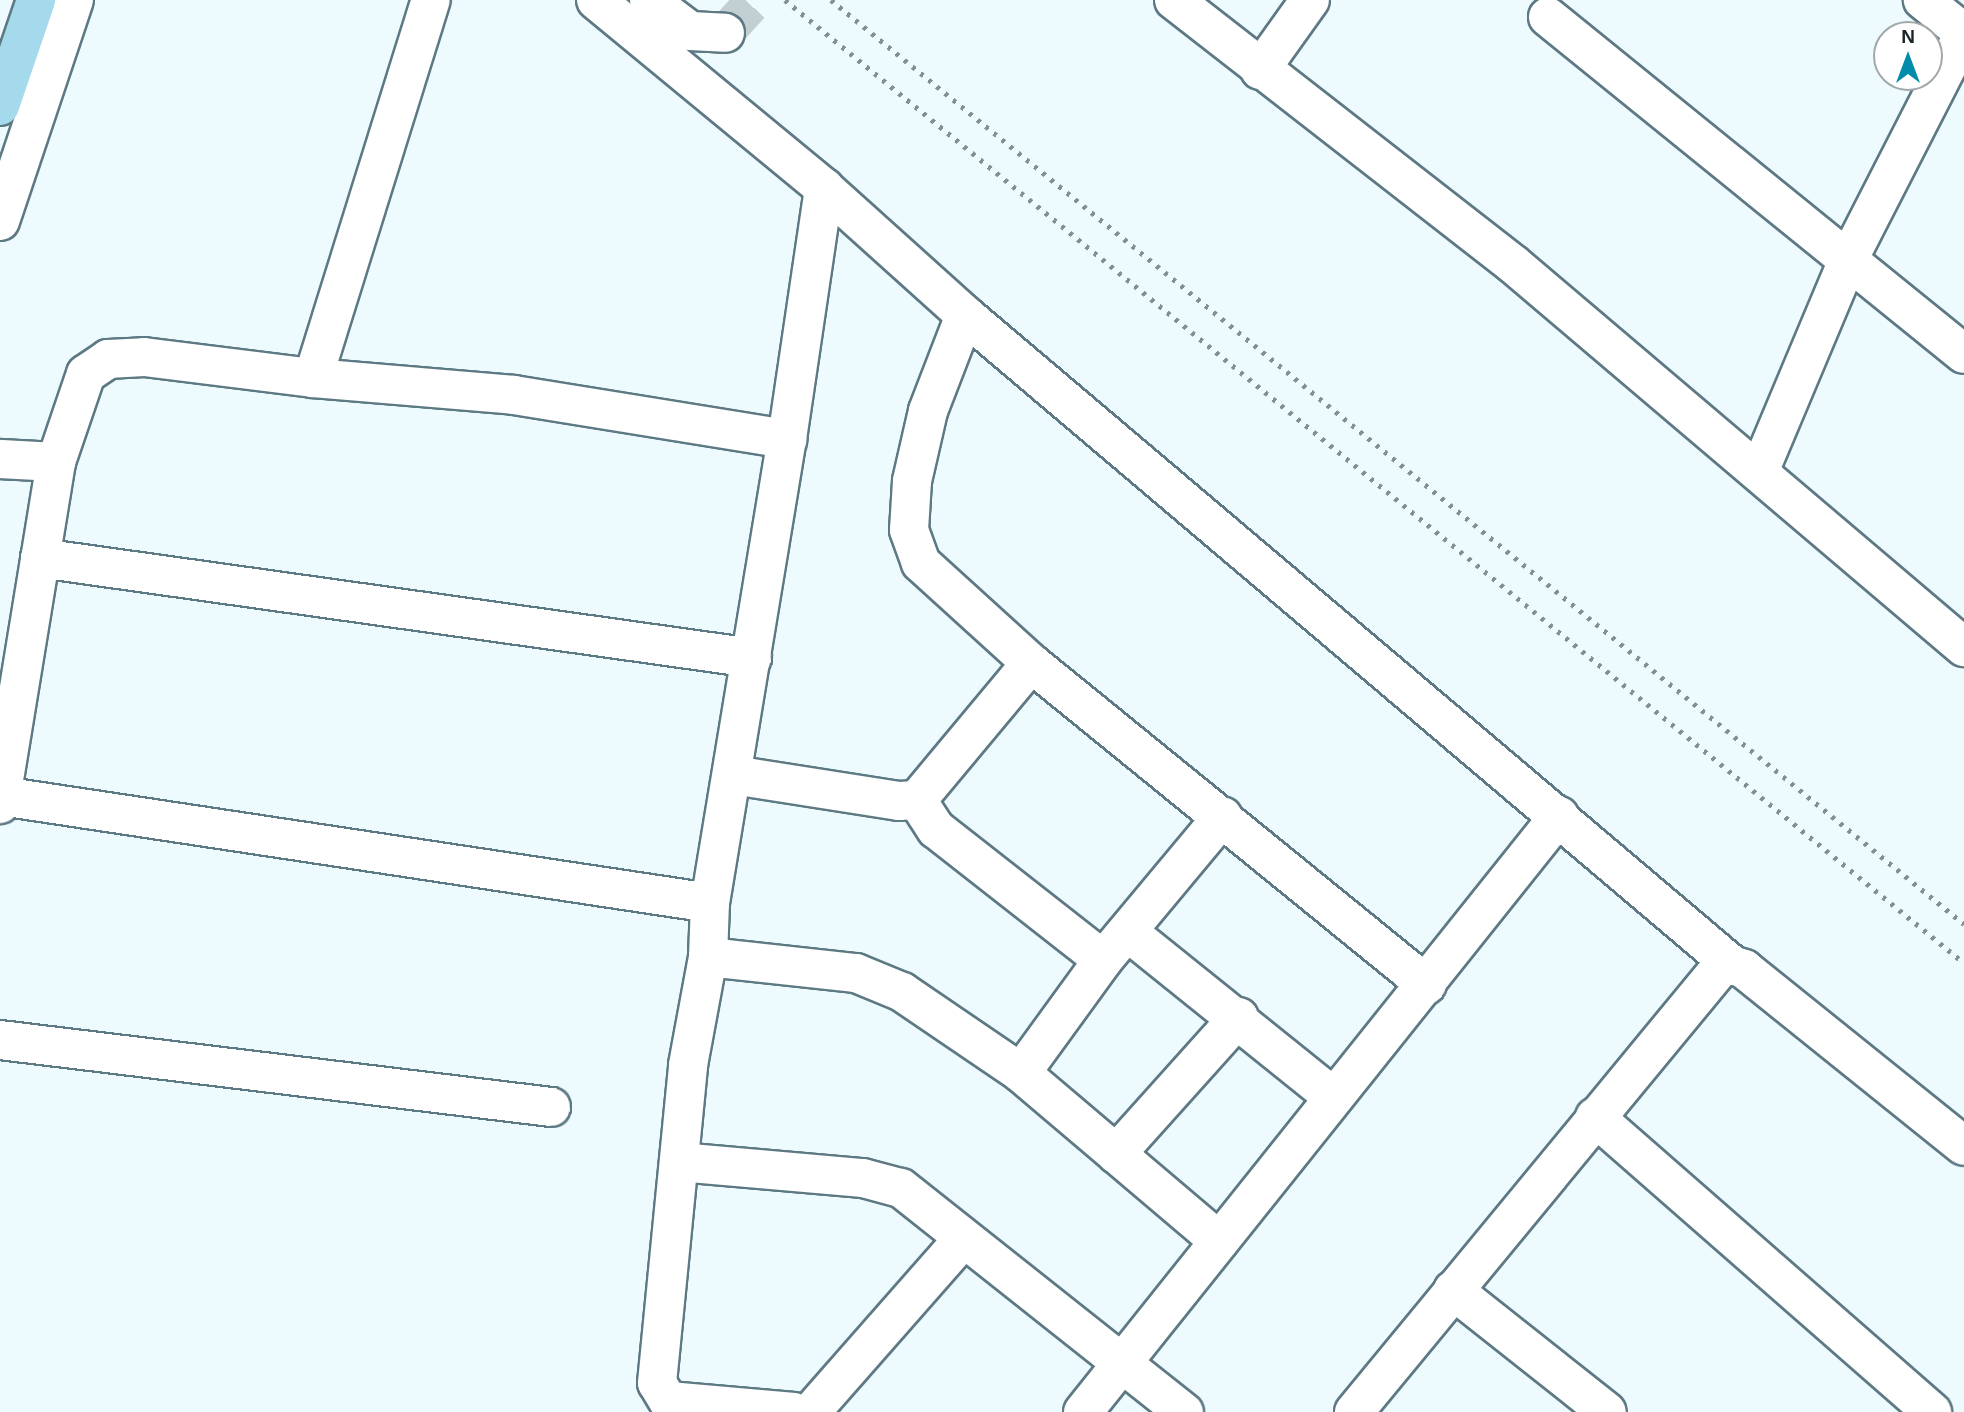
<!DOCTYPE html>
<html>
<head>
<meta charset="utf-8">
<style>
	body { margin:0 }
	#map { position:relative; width:1964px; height:1412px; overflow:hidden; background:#edfafe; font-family:Arial,sans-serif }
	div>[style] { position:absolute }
	.minor-tunnel>* { height:38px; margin-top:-19px; transform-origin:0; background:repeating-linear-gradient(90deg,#c2cfd3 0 38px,transparent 0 57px) }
	.roads { filter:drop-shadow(2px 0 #5d7983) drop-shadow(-2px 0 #5d7983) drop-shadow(0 2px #5d7983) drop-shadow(0 -2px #5d7983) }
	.minor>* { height:38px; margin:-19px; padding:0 19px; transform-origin:19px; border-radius:19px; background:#fff }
	.major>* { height:38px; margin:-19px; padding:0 19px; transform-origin:19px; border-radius:19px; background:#a4daeb }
	.rail>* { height:5px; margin-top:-2.5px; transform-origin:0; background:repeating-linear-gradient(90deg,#828f93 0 3.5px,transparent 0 10.5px) }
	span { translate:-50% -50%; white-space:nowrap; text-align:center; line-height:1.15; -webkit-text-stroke:5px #fff; paint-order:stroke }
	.north { position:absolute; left:1873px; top:21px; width:70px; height:70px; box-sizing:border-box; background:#fff; border:2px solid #a2a7a9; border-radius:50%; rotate:0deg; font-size:19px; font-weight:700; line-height:28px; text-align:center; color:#172327 }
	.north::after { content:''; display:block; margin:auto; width:24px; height:32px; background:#028baa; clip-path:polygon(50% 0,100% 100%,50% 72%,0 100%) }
</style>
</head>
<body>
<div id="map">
	<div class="minor-tunnel">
		<i style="left:725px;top:33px;width:45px;rotate:-47.7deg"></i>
	</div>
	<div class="roads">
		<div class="minor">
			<i style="left:596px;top:0;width:296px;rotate:39.5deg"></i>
			<i style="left:824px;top:188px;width:190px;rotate:42deg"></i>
			<i style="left:965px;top:315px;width:1005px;rotate:40.28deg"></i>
			<i style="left:649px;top:0;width:51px;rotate:37.1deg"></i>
			<i style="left:690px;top:31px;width:35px;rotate:3deg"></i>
			<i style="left:1174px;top:0;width:430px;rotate:37.9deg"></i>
			<i style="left:1513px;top:264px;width:592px;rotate:40.34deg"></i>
			<i style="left:1548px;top:17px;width:535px;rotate:39.01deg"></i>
			<i style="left:1260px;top:70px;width:86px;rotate:-54.5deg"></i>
			<i style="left:0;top:221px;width:233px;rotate:-71.5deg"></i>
			<i style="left:965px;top:315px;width:103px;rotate:111.1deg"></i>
			<i style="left:928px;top:411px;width:72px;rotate:102.9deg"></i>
			<i style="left:912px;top:481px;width:49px;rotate:93.5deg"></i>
			<i style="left:909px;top:530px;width:35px;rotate:70deg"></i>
			<i style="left:921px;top:563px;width:149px;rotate:42.3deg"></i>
			<i style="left:1031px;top:663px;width:510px;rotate:39.12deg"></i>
			<i style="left:313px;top:378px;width:396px;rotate:-72.7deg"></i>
			<i style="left:0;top:459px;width:56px;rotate:3.1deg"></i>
			<i style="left:1759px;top:472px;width:230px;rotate:-67.2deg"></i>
			<i style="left:1848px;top:260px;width:255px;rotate:-62.9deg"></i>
			<i style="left:1964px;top:33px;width:53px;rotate:-141.2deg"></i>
			<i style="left:40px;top:558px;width:719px;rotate:7.99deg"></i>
			<i style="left:733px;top:775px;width:168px;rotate:8.9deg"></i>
			<i style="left:899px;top:801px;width:18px;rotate:-3deg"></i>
			<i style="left:917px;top:800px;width:178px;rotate:-50.2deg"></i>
			<i style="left:1px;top:796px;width:717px;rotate:8.58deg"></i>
			<i style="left:917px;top:800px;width:35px;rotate:57deg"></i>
			<i style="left:936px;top:829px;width:212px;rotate:38.1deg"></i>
			<i style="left:0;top:804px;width:347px;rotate:-80.7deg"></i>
			<i style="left:56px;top:462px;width:93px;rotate:-71.2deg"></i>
			<i style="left:86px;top:374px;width:27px;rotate:-34deg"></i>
			<i style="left:108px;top:359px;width:36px;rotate:-3deg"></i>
			<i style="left:144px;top:357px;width:170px;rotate:7.1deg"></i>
			<i style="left:313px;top:378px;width:202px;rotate:4.8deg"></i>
			<i style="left:514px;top:395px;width:277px;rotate:9.2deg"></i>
			<i style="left:1128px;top:932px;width:262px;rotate:38.8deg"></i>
			<i style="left:708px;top:957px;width:149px;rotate:6.2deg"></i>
			<i style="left:856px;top:973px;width:50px;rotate:22.4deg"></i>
			<i style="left:902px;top:992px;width:144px;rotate:34.2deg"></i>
			<i style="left:1021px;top:1073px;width:260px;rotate:40.3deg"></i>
			<i style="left:0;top:1040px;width:555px;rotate:6.93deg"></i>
			<i style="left:1021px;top:1073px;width:140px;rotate:-54deg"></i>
			<i style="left:1103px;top:960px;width:187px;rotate:-50.2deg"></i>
			<i style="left:1595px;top:1117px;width:448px;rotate:41.2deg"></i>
			<i style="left:1116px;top:1154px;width:184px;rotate:-48.1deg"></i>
			<i style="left:679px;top:1162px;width:185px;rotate:5deg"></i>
			<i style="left:863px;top:1178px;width:39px;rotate:15deg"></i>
			<i style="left:901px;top:1188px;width:361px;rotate:38.4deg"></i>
			<i style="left:1453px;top:1290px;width:196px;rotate:38.4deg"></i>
			<i style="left:794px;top:1412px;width:126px;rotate:-175deg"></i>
			<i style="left:668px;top:1401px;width:21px;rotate:-121deg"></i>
			<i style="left:657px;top:1383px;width:320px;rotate:-84.4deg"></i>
			<i style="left:688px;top:1065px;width:110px;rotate:-79.5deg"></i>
			<i style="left:708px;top:957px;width:54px;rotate:-87.9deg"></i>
			<i style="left:710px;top:903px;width:470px;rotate:-80.6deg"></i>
			<i style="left:787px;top:439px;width:254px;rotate:-81.6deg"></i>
			<i style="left:811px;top:1412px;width:230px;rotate:-48.7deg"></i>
			<i style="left:1083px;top:1412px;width:763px;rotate:-51.39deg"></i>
			<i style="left:1354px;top:1412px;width:575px;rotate:-50.5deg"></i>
			<i style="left:1720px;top:968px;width:12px;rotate:-14deg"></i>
			<i style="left:1732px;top:965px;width:13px;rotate:18deg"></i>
			<i style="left:1744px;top:969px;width:282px;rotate:38.8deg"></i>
		</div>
		<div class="major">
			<i style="left:0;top:106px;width:112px;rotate:-71.2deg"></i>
		</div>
	</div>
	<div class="rail">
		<i style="left:785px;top:0;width:1522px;rotate:39.24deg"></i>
		<i style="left:831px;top:0;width:1462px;rotate:39.2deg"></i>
	</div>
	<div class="north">N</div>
</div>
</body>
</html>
